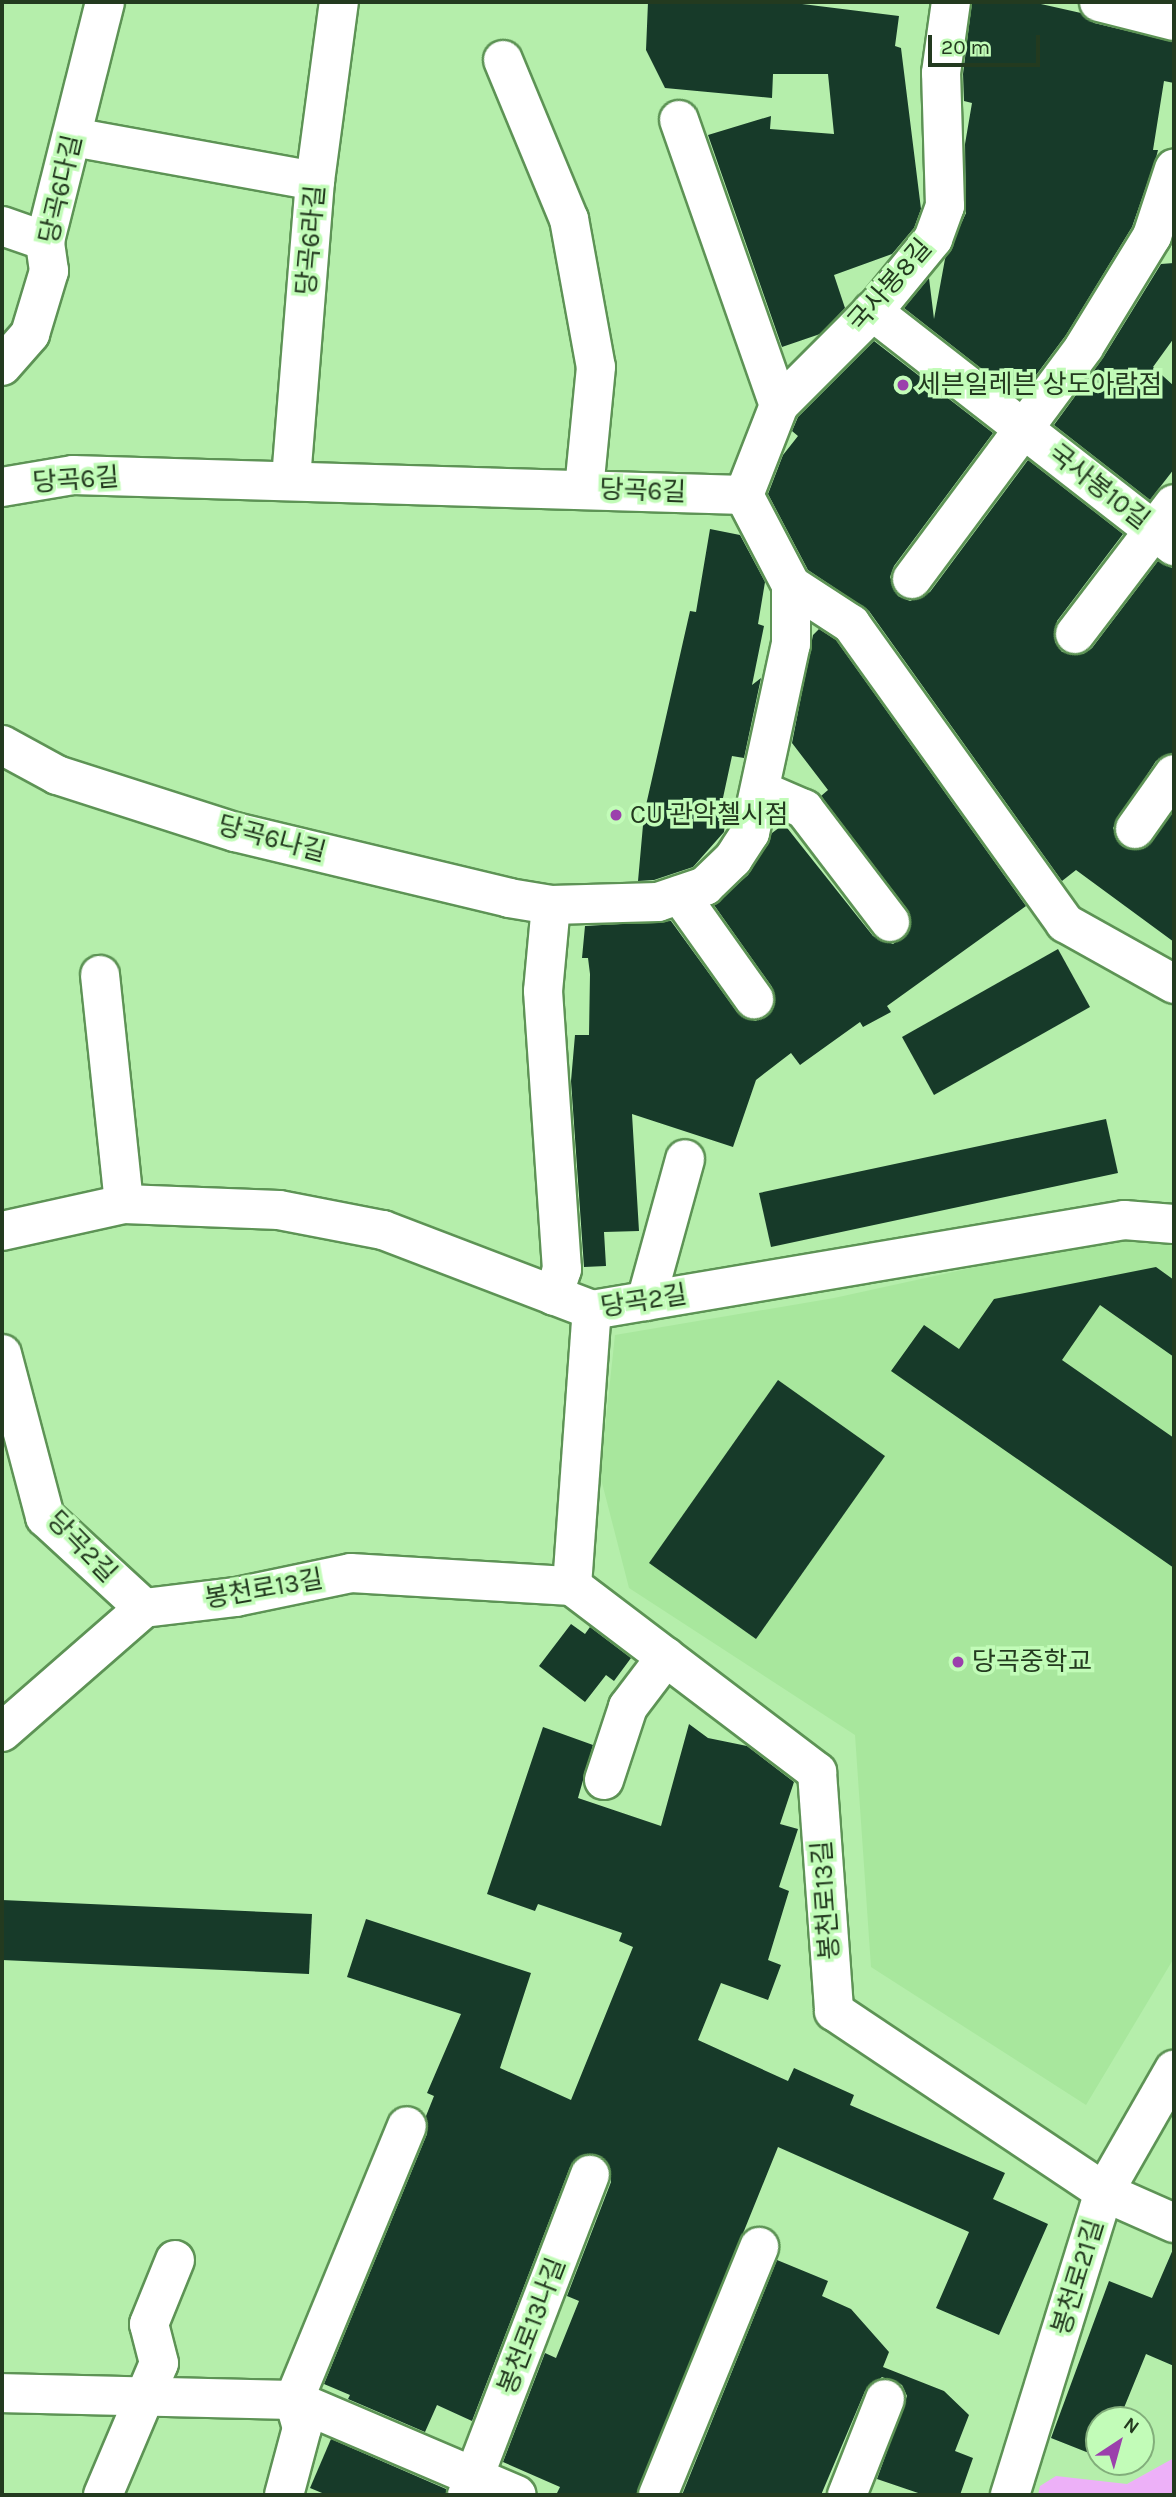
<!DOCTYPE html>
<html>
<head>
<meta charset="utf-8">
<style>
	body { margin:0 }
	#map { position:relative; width:1176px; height:2497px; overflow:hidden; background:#b5eeab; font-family:Karla,"Noto Sans KR",sans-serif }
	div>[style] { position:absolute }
	.built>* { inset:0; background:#a8e79d }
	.green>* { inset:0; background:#edb0f8 }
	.building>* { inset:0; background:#173a29 }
	.roads { filter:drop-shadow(2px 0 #5d9355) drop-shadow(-2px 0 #5d9355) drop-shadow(0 2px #5d9355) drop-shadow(0 -2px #5d9355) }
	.minor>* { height:38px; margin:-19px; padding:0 19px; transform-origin:19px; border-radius:19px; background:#fff }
	.dots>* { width:19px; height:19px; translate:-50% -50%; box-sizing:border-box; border:4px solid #c2fcb8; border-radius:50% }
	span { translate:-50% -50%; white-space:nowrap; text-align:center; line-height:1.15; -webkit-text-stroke:7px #c2fcb8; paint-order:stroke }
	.street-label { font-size:26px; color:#233a1f }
	.poi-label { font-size:26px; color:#233a1f }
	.left { translate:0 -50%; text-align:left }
	.frame { position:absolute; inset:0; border:4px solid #233a1f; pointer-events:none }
	.north { position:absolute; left:1085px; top:2406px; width:70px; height:70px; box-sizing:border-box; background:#c2fcb8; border:2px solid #82ae7b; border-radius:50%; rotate:36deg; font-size:19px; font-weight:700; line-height:28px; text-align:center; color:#233a1f }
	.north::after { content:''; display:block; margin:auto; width:24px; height:32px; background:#9b40ac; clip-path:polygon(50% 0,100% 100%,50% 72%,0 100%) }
	.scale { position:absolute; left:928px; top:35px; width:112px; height:32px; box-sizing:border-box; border:4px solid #233a1f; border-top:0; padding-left:9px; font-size:21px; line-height:24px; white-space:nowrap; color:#233a1f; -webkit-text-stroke:5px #c2fcb8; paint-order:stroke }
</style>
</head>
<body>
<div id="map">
	<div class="built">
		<i style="clip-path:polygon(1131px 1233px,1174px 1240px,1174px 1958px,1086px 2105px,871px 1967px,855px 1735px,629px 1588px,600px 1475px,615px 1335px,834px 1298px)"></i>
	</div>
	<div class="green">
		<i style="clip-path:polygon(1174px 2458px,1174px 2495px,1038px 2495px,1040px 2486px,1056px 2476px,1127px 2484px)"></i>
	</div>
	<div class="building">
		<i style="clip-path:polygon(648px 2px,786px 2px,899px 16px,895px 46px,901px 48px,921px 209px,914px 228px,892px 254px,834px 275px,845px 308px,820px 334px,782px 347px,708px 135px,771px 116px,770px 129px,834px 134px,828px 74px,773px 74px,772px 98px,665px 88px,646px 50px)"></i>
		<i style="clip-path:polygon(972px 2px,1032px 2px,1081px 13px,1094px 23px,1174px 42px,1174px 83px,1164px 81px,1153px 150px,1158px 150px,1156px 158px,1132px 227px,1066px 335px,1019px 398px,904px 308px,929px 278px,934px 319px,945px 259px,966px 213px,965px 144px,972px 103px,964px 101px,963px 74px)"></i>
		<i style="clip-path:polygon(1174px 263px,1174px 338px,1153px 367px,1174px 386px,1174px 469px,1150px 500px,1054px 425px,1103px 358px,1161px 264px)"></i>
		<i style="clip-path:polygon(874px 341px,993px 433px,894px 566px,890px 577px,898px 596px,910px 601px,930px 592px,1028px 460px,1123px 534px,1057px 621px,1055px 642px,1062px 652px,1083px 654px,1092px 648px,1158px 561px,1174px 569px,1174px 752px,1156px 761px,1113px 828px,1122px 846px,1143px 849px,1174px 811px,1174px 942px,1076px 870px,1062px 881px,869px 611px,808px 570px,768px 494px,783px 455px,798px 436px,792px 431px,798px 417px)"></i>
		<i style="clip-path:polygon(710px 529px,740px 535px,765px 582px,758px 624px,764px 626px,752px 685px,761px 678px,744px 758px,732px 756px,718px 821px,725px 822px,724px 832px,693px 867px,654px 880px,638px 881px,644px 814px,690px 611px,696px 612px)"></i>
		<i style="clip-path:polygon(819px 629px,836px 640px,1026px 906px,887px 1006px,891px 1012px,863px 1027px,860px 1022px,800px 1065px,791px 1053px,756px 1080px,733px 1147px,632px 1114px,639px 1231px,604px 1232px,606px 1266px,584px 1267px,571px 1081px,575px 1035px,589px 1035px,590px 974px,588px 958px,582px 958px,585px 926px,671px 921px,737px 1012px,755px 1021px,766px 1017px,774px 1007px,772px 987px,714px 905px,748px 875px,772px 833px,784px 824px,873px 936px,893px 944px,910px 930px,907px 909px,821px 796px,828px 790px,792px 743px,813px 635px)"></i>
		<i style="clip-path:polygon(1058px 949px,1090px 1007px,934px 1095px,902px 1037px)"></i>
		<i style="clip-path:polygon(1106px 1119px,1118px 1173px,771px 1247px,759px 1193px)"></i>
		<i style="clip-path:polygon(1156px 1267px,1174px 1280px,1174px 1357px,1100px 1305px,1062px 1360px,1174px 1438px,1174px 1568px,891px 1371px,924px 1325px,959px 1349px,994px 1299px)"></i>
		<i style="clip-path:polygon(778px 1380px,885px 1456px,756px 1639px,649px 1563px)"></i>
		<i style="clip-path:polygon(571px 1624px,585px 1634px,590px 1627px,631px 1658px,614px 1681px,606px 1675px,585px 1702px,539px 1666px)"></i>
		<i style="clip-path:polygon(689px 1724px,708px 1738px,747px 1746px,794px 1782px,780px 1824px,798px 1829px,779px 1887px,789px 1891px,768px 1960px,781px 1965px,768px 2000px,721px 1983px,698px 2040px,788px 2081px,794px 2068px,854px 2095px,850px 2105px,1005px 2173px,993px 2199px,1048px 2224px,999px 2335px,936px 2308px,969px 2232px,778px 2147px,637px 2495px,556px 2495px,560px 2487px,503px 2462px,545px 2353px,556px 2358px,579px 2301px,567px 2296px,611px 2182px,607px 2162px,598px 2155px,586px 2154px,570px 2167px,472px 2421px,437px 2405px,425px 2432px,348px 2399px,350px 2395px,324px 2384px,427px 2134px,426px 2116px,434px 2096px,427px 2093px,461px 2014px,347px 1977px,366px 1919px,531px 1973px,500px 2068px,571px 2100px,633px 1947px,619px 1941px,622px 1933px,538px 1904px,535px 1911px,487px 1894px,543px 1727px,593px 1745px,578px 1798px,661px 1826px)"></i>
		<i style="clip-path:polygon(2px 1900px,312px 1914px,309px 1974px,2px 1960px)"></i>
		<i style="clip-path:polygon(1174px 2247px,1174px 2366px,1146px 2354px,1119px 2420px,1099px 2420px,1099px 2457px,1051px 2438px,1109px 2281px,1152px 2298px)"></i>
		<i style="clip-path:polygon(777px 2260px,828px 2281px,822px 2296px,851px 2309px,889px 2352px,883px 2367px,944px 2391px,969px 2415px,955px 2451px,973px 2458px,960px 2495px,924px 2495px,877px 2479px,907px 2396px,902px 2385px,882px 2377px,865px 2391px,821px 2495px,682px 2495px)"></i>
		<i style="clip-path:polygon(331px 2439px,446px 2489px,446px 2495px,327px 2495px,310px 2488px)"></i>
	</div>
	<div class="roads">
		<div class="minor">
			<i style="left:1099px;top:2px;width:77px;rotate:14.2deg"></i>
			<i style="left:503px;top:60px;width:172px;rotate:67.5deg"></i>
			<i style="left:569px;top:219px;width:150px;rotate:79.7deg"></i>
			<i style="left:596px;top:367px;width:123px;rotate:95.6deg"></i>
			<i style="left:679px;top:120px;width:302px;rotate:70.7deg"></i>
			<i style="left:73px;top:137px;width:246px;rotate:10.3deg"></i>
			<i style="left:2px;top:226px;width:46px;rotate:19.2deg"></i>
			<i style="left:872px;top:311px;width:383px;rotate:37.9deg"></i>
			<i style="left:2px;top:366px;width:43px;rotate:-48.8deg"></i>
			<i style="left:30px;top:334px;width:66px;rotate:-73.2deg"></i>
			<i style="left:49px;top:271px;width:30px;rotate:-98deg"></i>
			<i style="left:45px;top:241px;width:246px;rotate:-75.9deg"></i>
			<i style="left:291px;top:479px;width:299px;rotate:-85.4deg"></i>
			<i style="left:315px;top:181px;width:181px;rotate:-82.4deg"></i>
			<i style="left:2px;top:487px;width:72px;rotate:-9.6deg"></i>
			<i style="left:73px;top:475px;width:671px;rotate:1.71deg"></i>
			<i style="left:744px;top:495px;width:102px;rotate:62.4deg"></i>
			<i style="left:791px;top:585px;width:72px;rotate:33deg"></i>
			<i style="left:851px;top:624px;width:368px;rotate:54.4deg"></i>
			<i style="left:1065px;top:923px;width:125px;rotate:29.2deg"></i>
			<i style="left:744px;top:495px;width:97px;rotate:-68.7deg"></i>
			<i style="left:779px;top:405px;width:140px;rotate:-45deg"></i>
			<i style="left:878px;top:306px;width:87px;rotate:-50.6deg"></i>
			<i style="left:933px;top:239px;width:35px;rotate:-70deg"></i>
			<i style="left:945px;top:206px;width:133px;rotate:-91.7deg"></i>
			<i style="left:941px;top:73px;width:72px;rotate:-82deg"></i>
			<i style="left:912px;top:579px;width:289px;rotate:-53.4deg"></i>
			<i style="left:1084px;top:347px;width:130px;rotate:-58.5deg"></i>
			<i style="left:1152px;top:236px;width:71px;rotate:-71.8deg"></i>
			<i style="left:1075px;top:634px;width:163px;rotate:-52.7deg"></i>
			<i style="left:2px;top:745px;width:63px;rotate:28.6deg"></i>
			<i style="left:57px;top:775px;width:187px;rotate:17.8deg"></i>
			<i style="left:235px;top:832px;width:282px;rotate:13.5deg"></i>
			<i style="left:509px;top:898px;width:43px;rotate:9.5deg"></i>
			<i style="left:551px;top:905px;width:107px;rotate:-1.6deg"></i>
			<i style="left:658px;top:902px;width:50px;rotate:-18.8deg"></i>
			<i style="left:705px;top:886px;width:39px;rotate:-44deg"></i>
			<i style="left:733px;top:859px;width:31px;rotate:-57deg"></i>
			<i style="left:750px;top:833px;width:193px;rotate:-77.8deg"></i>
			<i style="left:791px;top:644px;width:59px;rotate:-90deg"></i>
			<i style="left:762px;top:791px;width:46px;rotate:23.2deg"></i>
			<i style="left:804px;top:809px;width:142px;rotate:52.7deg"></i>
			<i style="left:1135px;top:829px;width:67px;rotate:-54.7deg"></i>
			<i style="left:680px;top:895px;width:128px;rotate:54.6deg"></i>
			<i style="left:551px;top:905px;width:86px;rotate:95.3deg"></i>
			<i style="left:543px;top:991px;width:279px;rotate:86.1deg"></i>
			<i style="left:562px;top:1269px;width:28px;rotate:108deg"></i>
			<i style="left:100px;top:975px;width:230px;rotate:84deg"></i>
			<i style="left:2px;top:1231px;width:125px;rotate:-12.5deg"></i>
			<i style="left:124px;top:1204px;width:155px;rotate:2.2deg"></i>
			<i style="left:279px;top:1210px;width:106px;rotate:10.9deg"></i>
			<i style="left:383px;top:1230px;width:224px;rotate:20.9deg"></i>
			<i style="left:592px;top:1310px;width:540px;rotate:-9.6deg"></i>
			<i style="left:1124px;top:1220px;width:50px;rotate:4.6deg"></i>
			<i style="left:646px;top:1301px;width:147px;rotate:-74.6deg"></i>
			<i style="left:2px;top:1354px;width:169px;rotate:75.2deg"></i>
			<i style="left:45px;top:1517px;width:134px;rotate:42.6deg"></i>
			<i style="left:572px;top:1586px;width:277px;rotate:-85.9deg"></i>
			<i style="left:2px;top:1732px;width:189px;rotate:-41.1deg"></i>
			<i style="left:144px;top:1608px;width:93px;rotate:-6.8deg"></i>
			<i style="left:236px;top:1597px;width:117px;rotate:-11.8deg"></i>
			<i style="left:351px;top:1573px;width:221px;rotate:3.4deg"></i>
			<i style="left:572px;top:1586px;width:308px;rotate:37.2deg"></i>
			<i style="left:817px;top:1772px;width:240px;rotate:85.9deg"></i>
			<i style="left:834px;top:2011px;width:325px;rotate:33.8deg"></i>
			<i style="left:1104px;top:2192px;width:77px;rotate:23.9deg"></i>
			<i style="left:604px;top:1780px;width:77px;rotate:-71.8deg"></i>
			<i style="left:628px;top:1707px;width:63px;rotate:-52.8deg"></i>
			<i style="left:2px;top:2393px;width:292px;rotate:1.4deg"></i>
			<i style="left:294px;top:2400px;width:242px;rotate:23.1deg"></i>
			<i style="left:103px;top:2495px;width:143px;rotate:-67deg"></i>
			<i style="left:159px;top:2363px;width:40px;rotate:-104.4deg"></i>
			<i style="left:149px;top:2324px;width:69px;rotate:-67.9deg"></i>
			<i style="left:284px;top:2495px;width:69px;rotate:-75deg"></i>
			<i style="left:302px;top:2428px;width:29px;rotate:-106deg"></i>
			<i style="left:294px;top:2400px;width:296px;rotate:-67.6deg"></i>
			<i style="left:467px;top:2495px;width:343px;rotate:-69deg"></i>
			<i style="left:658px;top:2495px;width:268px;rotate:-67.8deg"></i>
			<i style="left:847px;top:2495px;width:103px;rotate:-68.4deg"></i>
			<i style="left:1010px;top:2495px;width:317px;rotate:-72.8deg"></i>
			<i style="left:1104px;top:2192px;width:141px;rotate:-60.2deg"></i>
		</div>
	</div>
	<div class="dots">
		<i style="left:903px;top:385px;background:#9b40ac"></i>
		<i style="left:616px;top:815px;background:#9b40ac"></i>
		<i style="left:958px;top:1662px;background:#9b40ac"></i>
	</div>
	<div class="street-label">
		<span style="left:61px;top:189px;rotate:-77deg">당곡6다길</span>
		<span style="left:311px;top:240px;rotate:-85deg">당곡6라길</span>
		<span style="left:890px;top:285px;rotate:-49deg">국사봉8길</span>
		<span style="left:76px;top:480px;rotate:-4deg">당곡6길</span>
		<span style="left:1099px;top:487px;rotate:38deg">국사봉10길</span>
		<span style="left:643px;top:491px;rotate:2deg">당곡6길</span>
		<span style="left:272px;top:839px;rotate:15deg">당곡6나길</span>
		<span style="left:644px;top:1301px;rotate:-9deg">당곡2길</span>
		<span style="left:82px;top:1547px;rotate:46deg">당곡2길</span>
		<span style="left:264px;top:1589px;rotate:-10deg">봉천로13길</span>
		<span style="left:826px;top:1900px;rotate:-94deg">봉천로13길</span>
		<span style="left:1078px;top:2277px;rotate:-73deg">봉천로21길</span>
		<span style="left:532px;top:2326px;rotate:-69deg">봉천로13나길</span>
	</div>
	<div class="poi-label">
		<span class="left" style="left:917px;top:385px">세븐일레븐 상도아람점</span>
		<span class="left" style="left:630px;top:815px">CU 관악첼시점</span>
		<span class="left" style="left:972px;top:1662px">당곡중학교</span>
	</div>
	<div class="frame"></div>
	<div class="north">N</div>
	<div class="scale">20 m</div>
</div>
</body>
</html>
